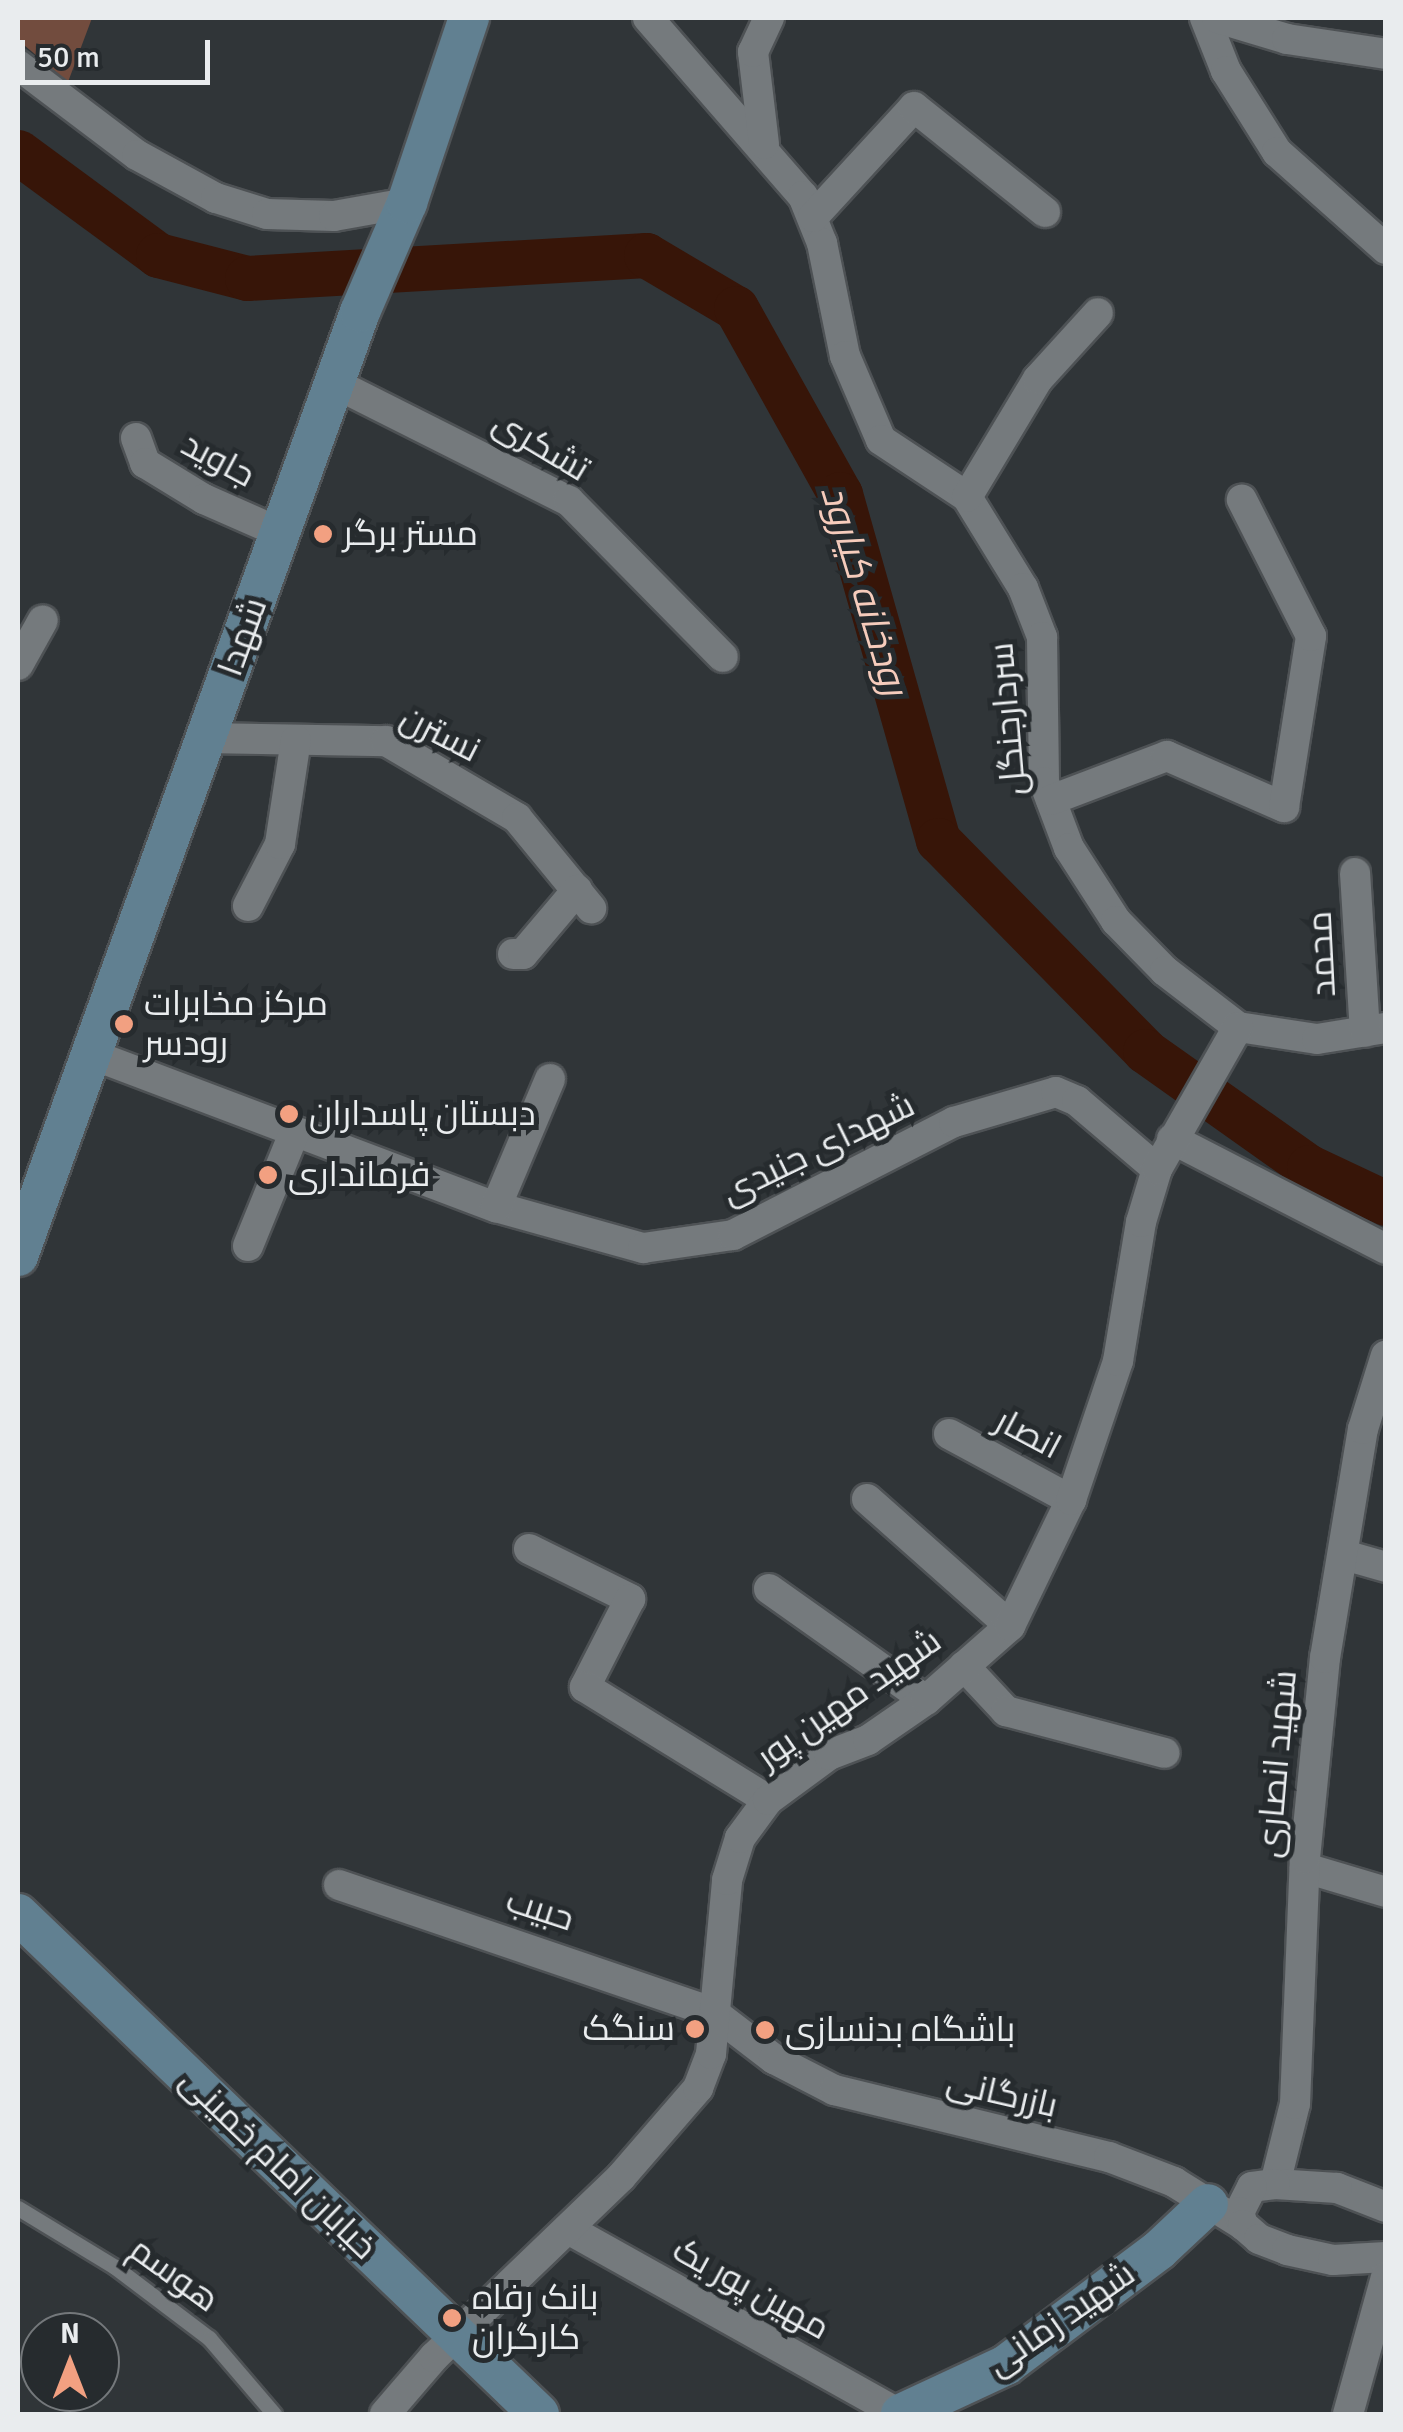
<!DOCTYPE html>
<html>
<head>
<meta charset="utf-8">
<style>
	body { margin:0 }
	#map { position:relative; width:1403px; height:2432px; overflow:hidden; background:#303538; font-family:Signika,Cairo,sans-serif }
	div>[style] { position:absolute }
	.green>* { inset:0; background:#724c3e }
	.river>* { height:45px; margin:-22.5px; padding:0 22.5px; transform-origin:22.5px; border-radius:22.5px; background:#371508 }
	.roads { filter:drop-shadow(2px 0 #4e5255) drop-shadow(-2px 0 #4e5255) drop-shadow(0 2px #4e5255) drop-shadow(0 -2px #4e5255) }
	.lane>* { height:15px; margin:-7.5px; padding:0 7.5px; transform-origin:7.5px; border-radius:7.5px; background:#757a7d }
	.street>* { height:30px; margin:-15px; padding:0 15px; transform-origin:15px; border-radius:15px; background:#757a7d }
	.secondary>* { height:40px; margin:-20px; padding:0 20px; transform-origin:20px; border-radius:20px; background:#618091 }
	.dots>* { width:28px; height:28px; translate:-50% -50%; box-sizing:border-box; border:5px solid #262b2e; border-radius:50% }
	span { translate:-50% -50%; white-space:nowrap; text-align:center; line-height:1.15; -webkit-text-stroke:10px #262b2e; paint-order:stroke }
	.street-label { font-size:35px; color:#e9ecee }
	.poi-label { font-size:35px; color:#e9ecee }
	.left { translate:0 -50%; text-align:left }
	.right { translate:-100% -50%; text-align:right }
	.water-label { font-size:38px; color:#f6ccbc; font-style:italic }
	.frame { position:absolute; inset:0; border:20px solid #e9ecee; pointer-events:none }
	.north { position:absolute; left:20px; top:2312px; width:100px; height:100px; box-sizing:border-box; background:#262b2e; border:2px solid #74787b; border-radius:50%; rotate:0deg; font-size:28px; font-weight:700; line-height:40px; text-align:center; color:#e9ecee }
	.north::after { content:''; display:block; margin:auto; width:35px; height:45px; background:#f2a081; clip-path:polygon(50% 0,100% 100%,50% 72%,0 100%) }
	.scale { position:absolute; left:20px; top:40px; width:190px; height:45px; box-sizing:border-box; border:5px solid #e9ecee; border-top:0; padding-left:12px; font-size:30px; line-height:35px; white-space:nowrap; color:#e9ecee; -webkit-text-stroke:8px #262b2e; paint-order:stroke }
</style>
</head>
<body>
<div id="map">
	<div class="green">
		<i style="clip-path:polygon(18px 18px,92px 18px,68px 82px,18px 40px)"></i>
	</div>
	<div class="river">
		<i style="left:18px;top:152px;width:174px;rotate:36.3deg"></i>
		<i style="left:158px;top:255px;width:92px;rotate:14.5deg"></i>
		<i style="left:247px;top:278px;width:400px;rotate:-3.3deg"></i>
		<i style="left:646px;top:255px;width:104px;rotate:30.5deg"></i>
		<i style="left:736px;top:308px;width:213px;rotate:60.8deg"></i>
		<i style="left:840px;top:494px;width:360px;rotate:74.2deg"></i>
		<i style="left:938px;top:840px;width:296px;rotate:45.5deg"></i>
		<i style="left:1145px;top:1051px;width:201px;rotate:35.3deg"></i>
		<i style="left:1309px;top:1167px;width:85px;rotate:25.1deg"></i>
	</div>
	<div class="roads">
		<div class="lane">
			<i style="left:18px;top:2208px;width:114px;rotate:31.3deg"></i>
			<i style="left:115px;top:2267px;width:118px;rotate:37.1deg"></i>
			<i style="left:209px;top:2338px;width:100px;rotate:49.5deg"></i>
		</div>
		<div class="street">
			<i style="left:648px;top:18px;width:236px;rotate:49deg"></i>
			<i style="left:803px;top:196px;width:51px;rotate:68deg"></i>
			<i style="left:822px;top:243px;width:115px;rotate:78.5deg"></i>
			<i style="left:845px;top:356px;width:91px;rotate:66.8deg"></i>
			<i style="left:881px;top:440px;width:103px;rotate:33.5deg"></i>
			<i style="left:967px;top:497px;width:107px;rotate:58.4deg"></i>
			<i style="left:1023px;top:588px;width:53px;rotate:68.8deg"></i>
			<i style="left:1042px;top:637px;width:145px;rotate:89.2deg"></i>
			<i style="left:1044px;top:782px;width:71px;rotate:69.3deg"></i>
			<i style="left:1069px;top:848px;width:87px;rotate:57.2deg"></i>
			<i style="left:1116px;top:921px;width:70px;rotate:45.6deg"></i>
			<i style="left:1165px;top:971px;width:92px;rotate:37.5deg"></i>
			<i style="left:1238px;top:1027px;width:80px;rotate:8.6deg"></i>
			<i style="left:1317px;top:1039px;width:70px;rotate:-9.1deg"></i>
			<i style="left:1205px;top:18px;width:57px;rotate:68.4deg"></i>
			<i style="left:1226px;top:71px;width:96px;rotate:57.8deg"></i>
			<i style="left:1277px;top:152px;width:146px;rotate:41.7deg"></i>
			<i style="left:1217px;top:18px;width:73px;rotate:16.7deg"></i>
			<i style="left:1287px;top:39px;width:100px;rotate:8.6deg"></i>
			<i style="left:18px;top:65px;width:149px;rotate:37.1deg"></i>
			<i style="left:137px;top:155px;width:90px;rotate:28.6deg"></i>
			<i style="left:216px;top:198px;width:53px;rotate:17.4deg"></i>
			<i style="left:267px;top:214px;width:67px;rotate:1.7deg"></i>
			<i style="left:334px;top:216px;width:74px;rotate:-10.1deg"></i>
			<i style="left:764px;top:144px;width:93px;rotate:-96.8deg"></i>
			<i style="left:753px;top:52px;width:38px;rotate:-65deg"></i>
			<i style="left:813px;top:217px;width:149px;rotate:-47.4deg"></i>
			<i style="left:914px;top:107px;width:168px;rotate:38.7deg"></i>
			<i style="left:334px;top:383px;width:263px;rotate:26.7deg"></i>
			<i style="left:569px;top:501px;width:219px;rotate:45.4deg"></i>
			<i style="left:136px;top:438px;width:27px;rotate:70deg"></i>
			<i style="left:145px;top:463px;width:69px;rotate:31.4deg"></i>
			<i style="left:204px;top:499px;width:84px;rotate:23.8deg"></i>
			<i style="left:967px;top:497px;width:138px;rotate:-59deg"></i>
			<i style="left:1038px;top:379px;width:89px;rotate:-47.7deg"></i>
			<i style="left:18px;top:665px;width:51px;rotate:-60.9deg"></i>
			<i style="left:206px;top:738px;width:180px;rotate:1deg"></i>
			<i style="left:386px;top:741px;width:152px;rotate:30.4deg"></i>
			<i style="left:517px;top:818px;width:117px;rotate:50.6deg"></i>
			<i style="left:1051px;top:800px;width:124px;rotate:-20.8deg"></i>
			<i style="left:1167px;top:756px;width:128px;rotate:23.6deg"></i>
			<i style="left:1284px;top:807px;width:173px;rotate:-81deg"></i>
			<i style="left:1311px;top:636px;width:153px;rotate:-116.9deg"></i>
			<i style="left:1355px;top:873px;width:159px;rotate:86.4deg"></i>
			<i style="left:248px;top:906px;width:70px;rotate:-62.7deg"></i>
			<i style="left:280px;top:844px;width:105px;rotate:-81.3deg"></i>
			<i style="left:513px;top:954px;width:10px"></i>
			<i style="left:523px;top:954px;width:84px;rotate:-49.8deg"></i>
			<i style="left:93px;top:1055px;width:431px;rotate:20.7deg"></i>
			<i style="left:496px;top:1207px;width:153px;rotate:15.6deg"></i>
			<i style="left:643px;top:1248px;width:91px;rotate:-8.2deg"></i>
			<i style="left:733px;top:1235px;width:248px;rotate:-27.1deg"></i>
			<i style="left:954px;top:1122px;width:106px;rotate:-16.4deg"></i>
			<i style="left:1056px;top:1092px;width:23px;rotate:23deg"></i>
			<i style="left:1077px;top:1101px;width:105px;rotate:40.4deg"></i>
			<i style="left:1172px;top:1139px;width:241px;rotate:27.2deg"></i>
			<i style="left:496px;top:1207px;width:139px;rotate:-67.1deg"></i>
			<i style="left:248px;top:1246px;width:122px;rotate:-67.8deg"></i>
			<i style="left:949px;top:1434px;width:139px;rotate:28.4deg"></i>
			<i style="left:867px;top:1499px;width:191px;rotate:41.6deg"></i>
			<i style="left:529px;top:1549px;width:113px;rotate:26.3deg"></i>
			<i style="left:630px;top:1599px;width:99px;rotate:117.1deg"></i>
			<i style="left:585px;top:1687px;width:215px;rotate:31.7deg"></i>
			<i style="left:1344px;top:1555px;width:44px;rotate:15.9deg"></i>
			<i style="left:769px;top:1589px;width:192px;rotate:35.3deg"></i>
			<i style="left:964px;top:1666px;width:62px;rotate:47deg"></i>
			<i style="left:1006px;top:1711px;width:164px;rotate:14.8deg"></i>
			<i style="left:1305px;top:1868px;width:84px;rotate:16.5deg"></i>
			<i style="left:339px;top:1885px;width:396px;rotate:18.8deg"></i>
			<i style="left:714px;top:2013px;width:76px;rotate:37.5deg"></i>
			<i style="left:774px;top:2059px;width:68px;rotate:27.3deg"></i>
			<i style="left:834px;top:2090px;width:283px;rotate:13.7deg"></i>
			<i style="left:1109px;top:2157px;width:70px;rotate:21deg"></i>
			<i style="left:1174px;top:2182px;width:81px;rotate:31.9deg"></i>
			<i style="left:1275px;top:2184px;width:82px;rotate:-76deg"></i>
			<i style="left:1295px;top:2104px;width:246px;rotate:-87.7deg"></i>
			<i style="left:1305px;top:1858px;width:201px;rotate:-84.3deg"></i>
			<i style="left:1325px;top:1658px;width:232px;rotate:-80.6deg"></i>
			<i style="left:1363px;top:1429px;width:77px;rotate:-72.7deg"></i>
			<i style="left:1386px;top:2207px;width:53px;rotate:-158.8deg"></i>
			<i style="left:1337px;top:2188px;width:62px;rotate:-176.3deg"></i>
			<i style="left:1275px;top:2184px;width:23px;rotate:173deg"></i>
			<i style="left:1252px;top:2187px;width:28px;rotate:117deg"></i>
			<i style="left:1239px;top:2212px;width:14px;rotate:73deg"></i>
			<i style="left:1243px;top:2225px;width:21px;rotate:41deg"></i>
			<i style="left:1259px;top:2239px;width:30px;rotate:21deg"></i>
			<i style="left:1287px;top:2250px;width:47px;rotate:12.3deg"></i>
			<i style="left:1333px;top:2260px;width:53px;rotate:-3.2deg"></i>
			<i style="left:568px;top:2229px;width:379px;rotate:29.2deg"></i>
			<i style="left:385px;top:2414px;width:75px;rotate:-49.3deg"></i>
			<i style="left:434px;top:2357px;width:260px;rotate:-43.9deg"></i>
			<i style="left:621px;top:2177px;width:118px;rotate:-49.1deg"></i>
			<i style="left:698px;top:2088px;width:36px;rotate:-69deg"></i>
			<i style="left:711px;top:2054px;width:175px;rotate:-84.7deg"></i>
			<i style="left:727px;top:1880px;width:44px;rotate:-72.8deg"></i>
			<i style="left:740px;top:1838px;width:47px;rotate:-53.6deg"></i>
			<i style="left:768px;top:1800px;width:76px;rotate:-36.4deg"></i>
			<i style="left:829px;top:1755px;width:42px;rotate:-21deg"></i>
			<i style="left:868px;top:1740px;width:70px;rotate:-34.6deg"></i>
			<i style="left:926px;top:1700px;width:112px;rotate:-41.4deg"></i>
			<i style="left:1010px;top:1626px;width:140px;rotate:-64.2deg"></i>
			<i style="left:1071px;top:1500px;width:147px;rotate:-71.3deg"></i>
			<i style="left:1118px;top:1361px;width:141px;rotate:-80.6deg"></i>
			<i style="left:1141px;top:1222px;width:55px;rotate:-73.2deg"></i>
			<i style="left:1157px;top:1169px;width:163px;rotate:-60.3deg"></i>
			<i style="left:1348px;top:2414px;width:142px;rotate:-74.5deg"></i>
		</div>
		<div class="secondary">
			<i style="left:18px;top:1256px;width:1004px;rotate:-70.09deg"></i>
			<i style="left:360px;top:312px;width:119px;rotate:-66.7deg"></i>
			<i style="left:407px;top:203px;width:195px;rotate:-71.5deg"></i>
			<i style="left:18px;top:1914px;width:722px;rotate:43.82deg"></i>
			<i style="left:901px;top:2414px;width:116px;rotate:-25deg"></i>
			<i style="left:1006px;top:2365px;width:191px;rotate:-36.9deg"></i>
			<i style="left:1159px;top:2250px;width:67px;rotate:-43.2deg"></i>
		</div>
	</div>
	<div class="dots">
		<i style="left:323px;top:534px;background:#f2a081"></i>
		<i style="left:124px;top:1024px;background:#f2a081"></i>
		<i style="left:289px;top:1114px;background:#f2a081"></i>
		<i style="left:268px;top:1175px;background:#f2a081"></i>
		<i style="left:695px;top:2029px;background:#f2a081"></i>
		<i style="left:765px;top:2030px;background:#f2a081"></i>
		<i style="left:452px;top:2318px;background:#f2a081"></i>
	</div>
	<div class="street-label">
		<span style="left:541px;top:446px;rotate:31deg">تشکری</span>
		<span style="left:218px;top:460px;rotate:28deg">جاوید</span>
		<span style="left:243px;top:637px;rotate:-70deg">شهدا</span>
		<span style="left:1008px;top:719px;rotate:-95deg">سردارجنگل</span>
		<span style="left:440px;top:734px;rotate:27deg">نسترن</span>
		<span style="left:1322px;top:954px;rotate:-93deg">محمد</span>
		<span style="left:818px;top:1149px;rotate:-26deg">شهدای جنیدی</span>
		<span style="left:1028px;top:1434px;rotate:28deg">انصار</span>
		<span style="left:849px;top:1699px;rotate:-35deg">شهید مهین پور</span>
		<span style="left:1277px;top:1764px;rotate:-85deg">شهید انصاری</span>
		<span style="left:540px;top:1910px;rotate:18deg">حبیب</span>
		<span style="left:1002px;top:2094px;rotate:13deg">بازرگانی</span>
		<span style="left:278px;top:2164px;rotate:44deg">خیابان امام خمینی</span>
		<span style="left:174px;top:2275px;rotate:36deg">هوسم</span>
		<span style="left:751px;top:2289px;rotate:29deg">مهین پور یک</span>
		<span style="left:1061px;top:2319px;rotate:-35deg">شهید زمانی</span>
	</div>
	<div class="poi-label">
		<span class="left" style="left:343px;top:534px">مستر برگر</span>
		<span class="left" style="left:144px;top:1024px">مرکز مخابرات<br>رودسر</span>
		<span class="left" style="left:309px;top:1114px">دبستان پاسداران</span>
		<span class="left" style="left:288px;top:1175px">فرماندارى</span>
		<span class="right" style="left:675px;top:2029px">سنگک</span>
		<span class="left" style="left:785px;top:2030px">باشگاه بدنسازى</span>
		<span class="left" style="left:472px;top:2318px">بانک رفاه<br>کارگران</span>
	</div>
	<div class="water-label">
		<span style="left:864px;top:590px;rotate:73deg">رودخانه کیارود</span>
	</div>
	<div class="frame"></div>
	<div class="north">N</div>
	<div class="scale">50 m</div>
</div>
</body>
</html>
